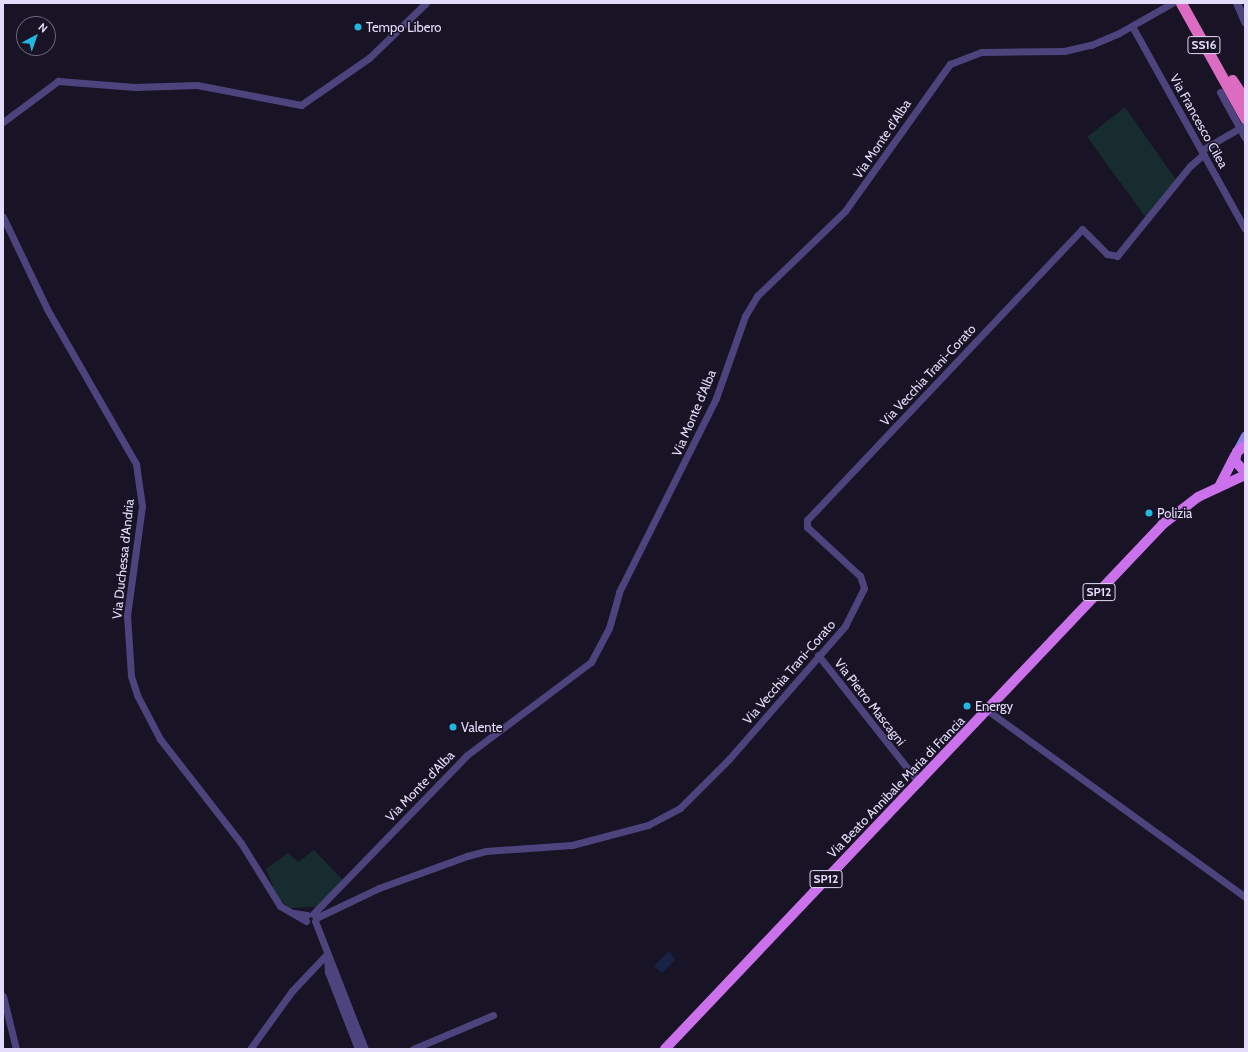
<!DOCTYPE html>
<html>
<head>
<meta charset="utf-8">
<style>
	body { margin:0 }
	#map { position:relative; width:1248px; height:1052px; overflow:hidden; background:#181325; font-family:Cabin,sans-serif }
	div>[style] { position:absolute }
	.green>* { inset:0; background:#172c2e }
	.water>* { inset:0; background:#162346 }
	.minor>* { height:7px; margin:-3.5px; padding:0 3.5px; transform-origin:3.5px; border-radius:3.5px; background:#4d447e }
	.tertiary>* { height:8px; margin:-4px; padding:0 4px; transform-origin:4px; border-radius:4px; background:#4d447e }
	.secondary>* { height:8px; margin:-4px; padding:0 4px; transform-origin:4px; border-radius:4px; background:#8f7fed }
	.primary>* { height:10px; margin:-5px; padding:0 5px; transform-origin:5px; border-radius:5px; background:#cc71ec }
	.trunk>* { height:11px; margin:-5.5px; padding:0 5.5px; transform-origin:5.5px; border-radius:5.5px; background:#db6cc2 }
	.dots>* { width:11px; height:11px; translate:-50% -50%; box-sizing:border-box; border:2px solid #181325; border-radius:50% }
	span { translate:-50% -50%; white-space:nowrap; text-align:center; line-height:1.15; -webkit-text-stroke:3px #181325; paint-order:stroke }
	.shield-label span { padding:1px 3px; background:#181325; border:1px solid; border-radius:3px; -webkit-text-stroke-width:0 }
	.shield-label { font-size:12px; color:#e3dcfa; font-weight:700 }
	.poi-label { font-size:13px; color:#e3dcfa }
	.left { translate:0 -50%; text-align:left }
	.street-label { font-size:13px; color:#e3dcfa }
	.frame { position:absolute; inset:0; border:4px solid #e3dcfa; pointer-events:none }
	.north { position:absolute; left:16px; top:16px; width:40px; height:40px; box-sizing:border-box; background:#181325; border:1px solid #69637a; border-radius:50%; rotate:40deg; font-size:11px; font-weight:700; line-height:16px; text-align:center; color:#e3dcfa }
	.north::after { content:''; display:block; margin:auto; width:14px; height:18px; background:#21b8e1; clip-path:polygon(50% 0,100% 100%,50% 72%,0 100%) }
</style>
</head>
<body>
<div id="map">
	<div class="green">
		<i style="clip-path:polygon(1125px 107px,1176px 180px,1147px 219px,1087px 137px)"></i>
		<i style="clip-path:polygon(314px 850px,343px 880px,316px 907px,289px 908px,277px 897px,266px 869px,288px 853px,298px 862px)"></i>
	</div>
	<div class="water">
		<i style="clip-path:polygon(669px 951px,675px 960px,662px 973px,654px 966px)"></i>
	</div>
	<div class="minor">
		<i style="left:1132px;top:26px;width:232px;rotate:60.9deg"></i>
		<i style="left:1220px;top:92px;width:52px;rotate:61.5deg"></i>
		<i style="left:3px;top:122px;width:69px;rotate:-36.7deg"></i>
		<i style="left:58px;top:81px;width:77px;rotate:4.5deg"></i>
		<i style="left:135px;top:87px;width:62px;rotate:-1.8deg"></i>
		<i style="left:197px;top:85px;width:106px;rotate:10.9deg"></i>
		<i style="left:301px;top:105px;width:83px;rotate:-34.7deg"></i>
		<i style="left:369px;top:58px;width:79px;rotate:-44deg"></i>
		<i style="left:1202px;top:150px;width:50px;rotate:-30.2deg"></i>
		<i style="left:3px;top:217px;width:102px;rotate:64.4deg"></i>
		<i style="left:47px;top:309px;width:179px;rotate:60.1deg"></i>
		<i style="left:136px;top:464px;width:42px;rotate:81.9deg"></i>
		<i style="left:142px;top:506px;width:110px;rotate:97.8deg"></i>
		<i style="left:127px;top:615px;width:61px;rotate:86.2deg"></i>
		<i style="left:131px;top:676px;width:20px;rotate:72deg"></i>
		<i style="left:137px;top:695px;width:50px;rotate:62.4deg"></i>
		<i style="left:160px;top:739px;width:132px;rotate:52.1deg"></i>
		<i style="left:241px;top:843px;width:74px;rotate:58.2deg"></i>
		<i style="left:280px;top:906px;width:30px;rotate:30deg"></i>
		<i style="left:818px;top:655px;width:163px;rotate:51.7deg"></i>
		<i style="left:987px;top:710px;width:319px;rotate:35.9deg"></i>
		<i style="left:294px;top:913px;width:13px;rotate:9deg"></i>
		<i style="left:313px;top:914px;width:221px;rotate:-45.9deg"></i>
		<i style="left:467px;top:755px;width:155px;rotate:-36.9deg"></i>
		<i style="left:591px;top:662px;width:38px;rotate:-62deg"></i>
		<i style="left:609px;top:628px;width:37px;rotate:-74deg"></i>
		<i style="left:619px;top:592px;width:217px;rotate:-63.4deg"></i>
		<i style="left:716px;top:398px;width:87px;rotate:-70.5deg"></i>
		<i style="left:745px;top:316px;width:23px;rotate:-59deg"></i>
		<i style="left:757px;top:296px;width:122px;rotate:-44deg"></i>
		<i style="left:845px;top:211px;width:181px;rotate:-54.5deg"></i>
		<i style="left:950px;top:64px;width:34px;rotate:-21deg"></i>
		<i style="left:982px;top:52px;width:82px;rotate:-0.7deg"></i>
		<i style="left:1064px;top:51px;width:28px;rotate:-13deg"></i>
		<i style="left:1091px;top:45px;width:30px;rotate:-23deg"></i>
		<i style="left:1119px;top:33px;width:61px;rotate:-29.5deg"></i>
		<i style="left:316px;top:918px;width:70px;rotate:-25.5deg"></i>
		<i style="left:379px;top:888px;width:94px;rotate:-20deg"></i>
		<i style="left:467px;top:856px;width:20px;rotate:-15deg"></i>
		<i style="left:486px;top:851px;width:86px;rotate:-4deg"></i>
		<i style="left:572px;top:845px;width:79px;rotate:-14.7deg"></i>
		<i style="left:648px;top:825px;width:36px;rotate:-28deg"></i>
		<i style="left:680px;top:808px;width:69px;rotate:-45deg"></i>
		<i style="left:729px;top:759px;width:176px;rotate:-48.9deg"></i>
		<i style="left:845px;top:626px;width:42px;rotate:-63.4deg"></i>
		<i style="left:864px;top:588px;width:13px;rotate:-108deg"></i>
		<i style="left:860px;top:576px;width:72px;rotate:-137.2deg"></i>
		<i style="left:807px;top:527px;width:7px;rotate:-90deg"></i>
		<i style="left:807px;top:520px;width:400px;rotate:-46.6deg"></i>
		<i style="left:1082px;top:229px;width:35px;rotate:45deg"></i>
		<i style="left:1107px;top:254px;width:10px;rotate:11deg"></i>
		<i style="left:1117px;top:256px;width:116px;rotate:-51deg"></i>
		<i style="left:1190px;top:166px;width:18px;rotate:-41deg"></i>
		<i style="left:315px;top:921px;width:137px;rotate:68.7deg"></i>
		<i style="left:327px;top:958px;width:14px;rotate:86deg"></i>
		<i style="left:328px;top:972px;width:83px;rotate:68.7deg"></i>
		<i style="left:3px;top:996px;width:55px;rotate:76.2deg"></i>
		<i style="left:250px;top:1049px;width:72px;rotate:-54.1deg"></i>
		<i style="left:292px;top:991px;width:51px;rotate:-46.6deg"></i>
		<i style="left:413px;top:1049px;width:87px;rotate:-23deg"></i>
	</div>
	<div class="tertiary">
		<i style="left:1237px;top:3px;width:21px;rotate:67deg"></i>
	</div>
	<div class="secondary">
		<i style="left:1237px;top:451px;width:17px;rotate:-62deg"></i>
	</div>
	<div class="primary">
		<i style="left:1245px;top:446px;width:10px;rotate:143deg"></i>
		<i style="left:1237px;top:452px;width:9px;rotate:103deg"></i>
		<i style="left:1235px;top:461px;width:15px;rotate:48deg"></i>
		<i style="left:1220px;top:485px;width:33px;rotate:-63deg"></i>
		<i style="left:665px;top:1049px;width:724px;rotate:-46.51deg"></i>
		<i style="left:1163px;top:524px;width:44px;rotate:-37.6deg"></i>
		<i style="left:1198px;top:497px;width:52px;rotate:-25.1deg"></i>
	</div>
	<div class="trunk">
		<i style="left:1181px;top:3px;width:132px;rotate:60.9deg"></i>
		<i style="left:1232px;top:80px;width:24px;rotate:57deg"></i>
	</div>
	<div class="dots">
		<i style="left:358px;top:27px;background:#21b8e1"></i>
		<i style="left:1149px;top:513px;background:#21b8e1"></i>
		<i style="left:967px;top:706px;background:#21b8e1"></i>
		<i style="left:453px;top:727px;background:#21b8e1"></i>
	</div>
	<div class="shield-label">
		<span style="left:1204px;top:45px">SS16</span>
		<span style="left:1099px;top:592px">SP12</span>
		<span style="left:826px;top:879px">SP12</span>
	</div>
	<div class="poi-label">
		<span class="left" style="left:366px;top:27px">Tempo Libero</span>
		<span class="left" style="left:1157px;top:513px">Polizia</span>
		<span class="left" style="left:975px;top:706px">Energy</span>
		<span class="left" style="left:461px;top:727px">Valente</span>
	</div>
	<div class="street-label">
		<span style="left:1199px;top:121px;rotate:61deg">Via Francesco Cilea</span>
		<span style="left:882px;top:139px;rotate:-56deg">Via Monte d'Alba</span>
		<span style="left:928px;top:375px;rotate:-47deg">Via Vecchia Trani-Corato</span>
		<span style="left:694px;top:413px;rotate:-67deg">Via Monte d'Alba</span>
		<span style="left:123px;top:559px;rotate:-84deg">Via Duchessa d'Andria</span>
		<span style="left:789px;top:672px;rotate:-49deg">Via Vecchia Trani-Corato</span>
		<span style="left:870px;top:702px;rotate:52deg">Via Pietro Mascagni</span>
		<span style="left:420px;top:786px;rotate:-46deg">Via Monte d'Alba</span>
		<span style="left:896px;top:787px;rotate:-46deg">Via Beato Annibale Maria di Francia</span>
	</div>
	<div class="frame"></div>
	<div class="north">N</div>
</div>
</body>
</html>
